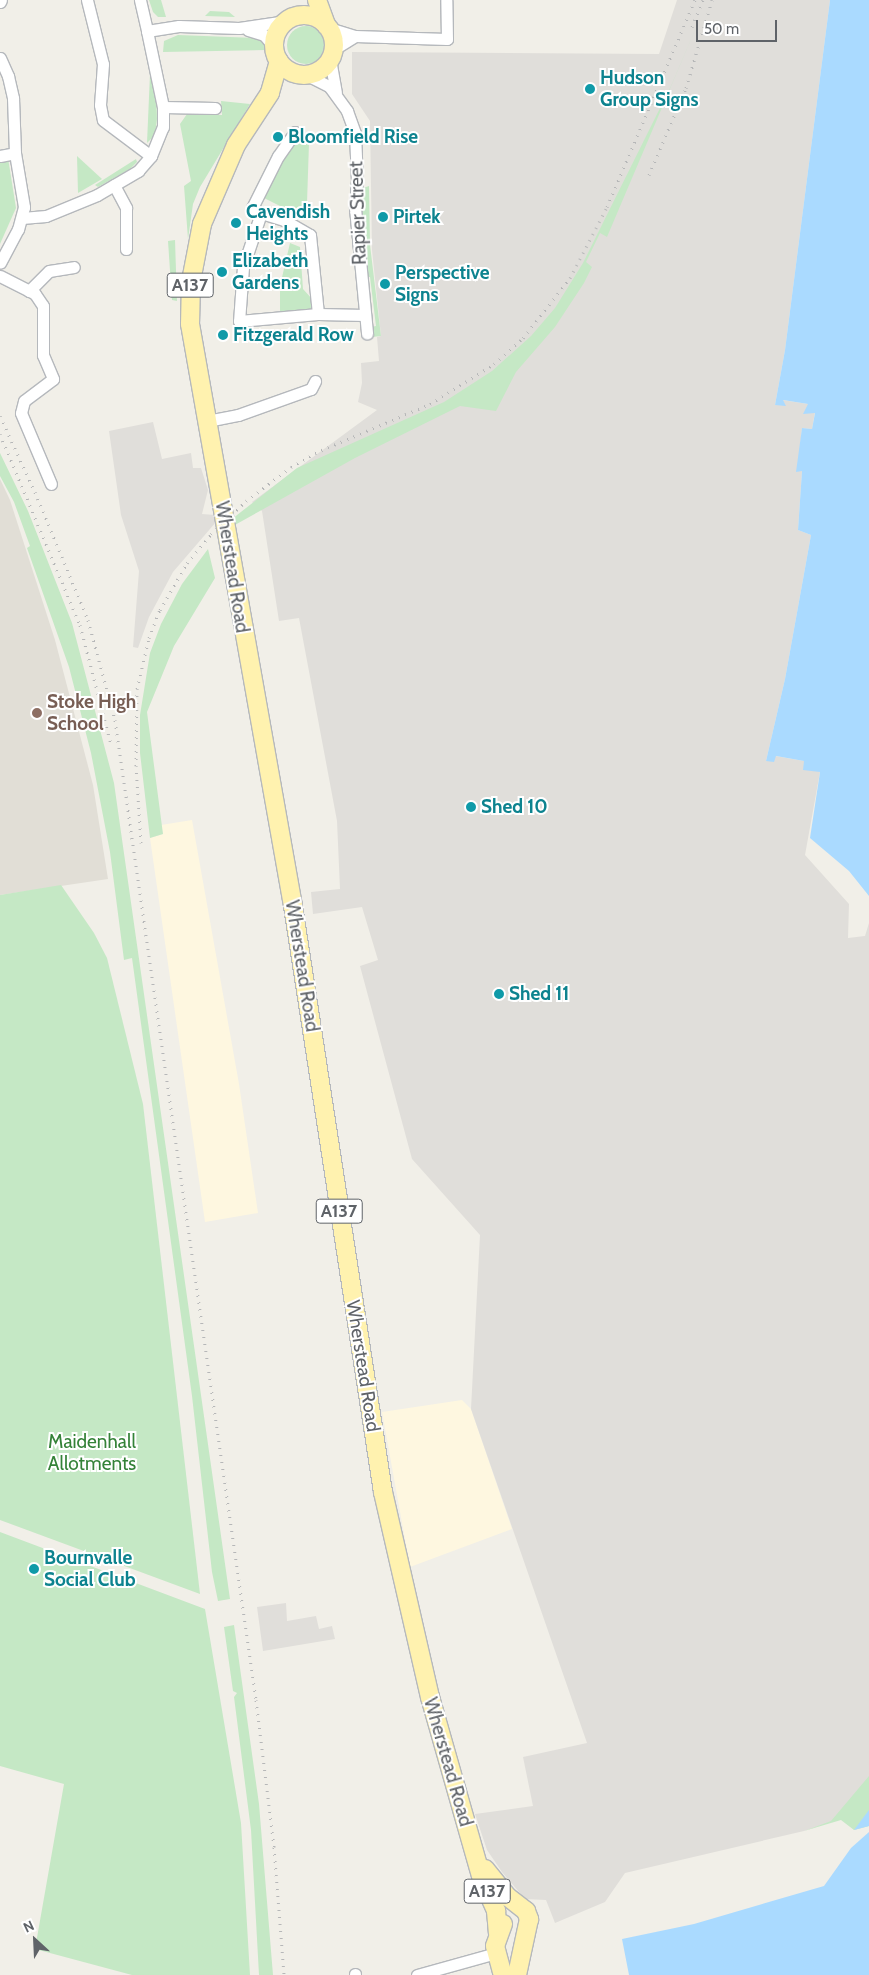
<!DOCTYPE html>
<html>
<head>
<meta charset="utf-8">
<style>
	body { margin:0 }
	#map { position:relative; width:869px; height:1975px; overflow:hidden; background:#f1efe8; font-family:Cabin,sans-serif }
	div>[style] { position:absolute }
	.commercial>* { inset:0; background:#fef7e0 }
	.industrial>* { inset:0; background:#e0deda }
	.education>* { inset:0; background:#e1ded6 }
	.green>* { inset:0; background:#c5e8c5 }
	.round { border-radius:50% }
	.water>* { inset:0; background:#aadaff }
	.roads { filter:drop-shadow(1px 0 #b5b8bc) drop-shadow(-1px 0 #b5b8bc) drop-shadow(0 1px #b5b8bc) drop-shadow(0 -1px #b5b8bc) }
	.minor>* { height:11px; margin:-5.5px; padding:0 5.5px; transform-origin:5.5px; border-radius:5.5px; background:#fff }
	.primary>* { height:18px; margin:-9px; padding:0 9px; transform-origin:9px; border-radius:9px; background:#fff2af }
	.primary>.ring { margin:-9px; padding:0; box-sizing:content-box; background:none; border:18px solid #fff2af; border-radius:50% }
	.rail>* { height:3px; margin-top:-1.5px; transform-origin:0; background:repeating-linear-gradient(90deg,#b6b7b8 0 1px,transparent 0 7px) }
	.dots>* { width:14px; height:14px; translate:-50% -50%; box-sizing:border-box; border:2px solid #fff; border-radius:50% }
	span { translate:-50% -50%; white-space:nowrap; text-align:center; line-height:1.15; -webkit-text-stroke:4px #fff; paint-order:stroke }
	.shield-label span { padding:1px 4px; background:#fff; border:1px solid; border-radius:4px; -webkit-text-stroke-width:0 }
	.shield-label { font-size:18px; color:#5f6368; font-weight:700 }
	.culture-label { font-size:19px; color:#0d838f; font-weight:700 }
	.left { translate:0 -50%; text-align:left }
	.street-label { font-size:19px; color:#5f6368 }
	.education-label { font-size:19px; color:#785e54; font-weight:700 }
	.park-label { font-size:19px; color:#348238 }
	.north { position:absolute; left:10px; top:1915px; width:50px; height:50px; -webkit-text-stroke:4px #fff; paint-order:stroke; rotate:335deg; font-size:14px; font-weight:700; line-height:20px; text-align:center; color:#5f6368 }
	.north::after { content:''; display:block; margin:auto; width:18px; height:22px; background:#5f6368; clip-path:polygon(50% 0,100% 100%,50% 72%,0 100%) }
	.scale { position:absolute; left:696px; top:20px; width:81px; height:22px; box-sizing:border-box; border:2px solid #5f6368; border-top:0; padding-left:6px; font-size:15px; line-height:18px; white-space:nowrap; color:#5f6368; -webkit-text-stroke:4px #fff; paint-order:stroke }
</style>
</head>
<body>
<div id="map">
	<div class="commercial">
		<i style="clip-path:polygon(192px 820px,239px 1084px,258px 1213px,205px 1222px,150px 838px,163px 834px,161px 825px)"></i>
		<i style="clip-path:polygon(462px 1400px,471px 1409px,512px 1529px,410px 1567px,382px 1412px)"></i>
	</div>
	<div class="industrial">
		<i style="clip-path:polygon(677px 0,830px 0,785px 350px,775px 405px,785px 405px,782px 400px,808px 404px,815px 412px,812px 429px,802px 428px,798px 471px,802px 471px,798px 530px,811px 535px,785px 679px,766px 761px,775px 756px,804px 761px,820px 772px,805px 855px,849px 904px,848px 938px,865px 936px,869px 923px,869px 1790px,842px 1818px,804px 1831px,625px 1873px,605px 1902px,555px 1923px,546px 1900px,525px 1899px,502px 1872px,487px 1850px,475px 1814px,533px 1806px,523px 1757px,587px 1743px,471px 1409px,480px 1235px,412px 1159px,360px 966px,378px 960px,362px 907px,313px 914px,311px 892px,340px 889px,337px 821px,299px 618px,279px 621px,262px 511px,252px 502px,377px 410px,358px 402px,362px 383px,361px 363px,379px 361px,377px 337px,381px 336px,372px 250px,370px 121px,352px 94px,352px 52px,659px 54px)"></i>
		<i style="clip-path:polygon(153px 422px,162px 459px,191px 453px,193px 468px,201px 468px,208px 490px,202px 514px,215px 515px,216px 522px,173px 572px,149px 617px,138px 648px,133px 647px,139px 571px,121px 515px,109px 431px)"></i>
		<i style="clip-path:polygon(286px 1603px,287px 1621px,316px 1616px,319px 1629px,332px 1626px,335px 1639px,263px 1651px,257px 1607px)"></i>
	</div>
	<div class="education">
		<i style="clip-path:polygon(0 479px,10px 500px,55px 640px,93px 785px,108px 879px,0 895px)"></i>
	</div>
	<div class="green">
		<i style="clip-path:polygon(149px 0,161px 0,166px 17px,158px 17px,153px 12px)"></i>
		<i style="clip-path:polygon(706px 4px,607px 237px,600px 233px,586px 262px,592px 267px,584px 283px,555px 327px,516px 372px,496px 411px,460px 406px,355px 458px,233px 526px,232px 519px,297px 468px,444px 402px,492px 371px,531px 336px,555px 308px,583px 263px,671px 86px)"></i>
		<i style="clip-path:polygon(210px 11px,229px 12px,235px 17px,205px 16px)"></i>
		<i class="round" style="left:287px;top:26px;width:38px;height:38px"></i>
		<i style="clip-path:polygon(178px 35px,257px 38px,264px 43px,265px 50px,163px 52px,164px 41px)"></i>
		<i style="clip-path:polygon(150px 74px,156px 90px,157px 119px,155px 135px,147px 143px)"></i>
		<i style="clip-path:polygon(221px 101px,250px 104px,200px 187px,193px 204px,188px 239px,184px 186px,191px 181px,180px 124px,187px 114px,222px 115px)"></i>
		<i style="clip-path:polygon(294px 137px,309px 143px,307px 203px,298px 215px,262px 197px)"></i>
		<i style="clip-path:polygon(77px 156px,102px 179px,78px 193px)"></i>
		<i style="clip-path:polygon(8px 158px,16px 208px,0 244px,0 160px)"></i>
		<i style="clip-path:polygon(136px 159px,137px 162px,130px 169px,98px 187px,95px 185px)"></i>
		<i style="clip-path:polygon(369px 186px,370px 245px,381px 336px,372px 337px,371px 327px,376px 326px,370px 277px,366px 277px,360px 195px,363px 188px)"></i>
		<i style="clip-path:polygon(175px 240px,177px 301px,172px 300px,168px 241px)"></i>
		<i style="clip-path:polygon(290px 243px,300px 247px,303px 289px,313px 300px,313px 309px,304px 313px,298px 310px,280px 312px,280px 286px)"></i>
		<i style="clip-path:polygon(0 453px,28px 511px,72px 623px,114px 783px,230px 1599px,218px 1601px,212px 1572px,192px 1396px,132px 958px,124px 960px,110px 852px,91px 753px,69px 667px,27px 548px,30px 546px,14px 502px,0 476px)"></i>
		<i style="clip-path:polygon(208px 549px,215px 578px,174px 646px,147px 712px,163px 834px,150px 838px,140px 753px,140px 715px,150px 653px,161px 624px,182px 584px)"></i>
		<i style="clip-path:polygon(61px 885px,94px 933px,107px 958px,143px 1104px,200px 1594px,0 1520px,0 895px)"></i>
		<i style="clip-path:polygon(0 1532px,205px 1609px,241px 1823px,250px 1975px,132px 1975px,35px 1949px,64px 1784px,0 1766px)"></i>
		<i style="clip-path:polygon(234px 1625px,259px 1804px,273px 1975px,259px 1975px,251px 1830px,234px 1697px,237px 1693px,233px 1691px,224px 1627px)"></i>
		<i style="clip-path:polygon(869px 1776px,869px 1826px,854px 1830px,841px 1820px,804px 1831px,831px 1821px)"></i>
	</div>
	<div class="water">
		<i style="clip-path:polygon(830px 0,869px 0,869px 896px,849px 871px,810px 838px,820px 772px,803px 770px,804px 761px,776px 756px,774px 762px,766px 761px,785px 679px,811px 535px,798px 530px,802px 471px,796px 472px,802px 428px,812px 429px,815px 413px,803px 414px,808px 404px,783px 400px,786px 406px,775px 405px,785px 350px)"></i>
		<i style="clip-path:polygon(869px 1810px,869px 1826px,854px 1830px)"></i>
		<i style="clip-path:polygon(869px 1832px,869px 1975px,629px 1975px,622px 1939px,694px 1924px,824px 1886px,851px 1848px)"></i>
	</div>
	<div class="roads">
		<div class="minor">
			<i style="left:87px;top:0;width:66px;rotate:76deg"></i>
			<i style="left:103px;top:64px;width:41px;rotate:94.2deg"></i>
			<i style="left:100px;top:105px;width:15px;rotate:79deg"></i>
			<i style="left:103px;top:120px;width:60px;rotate:36.9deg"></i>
			<i style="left:140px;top:0;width:32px;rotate:77deg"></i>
			<i style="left:147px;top:31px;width:32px;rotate:-9deg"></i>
			<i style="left:179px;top:26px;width:60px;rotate:1.9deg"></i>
			<i style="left:239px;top:28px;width:48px;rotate:-8.5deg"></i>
			<i style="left:0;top:2px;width:2px;rotate:-63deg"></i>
			<i style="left:329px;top:28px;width:27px;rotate:17deg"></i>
			<i style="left:355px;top:36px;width:26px;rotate:148deg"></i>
			<i style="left:248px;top:30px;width:17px;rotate:17deg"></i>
			<i style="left:264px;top:35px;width:16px;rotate:50deg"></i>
			<i style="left:355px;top:36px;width:92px;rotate:1.9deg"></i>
			<i style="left:447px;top:39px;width:39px;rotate:-91deg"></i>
			<i style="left:0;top:58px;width:20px;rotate:66deg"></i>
			<i style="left:8px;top:76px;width:23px;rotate:77deg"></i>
			<i style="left:13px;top:98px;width:55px;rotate:87.9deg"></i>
			<i style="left:15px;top:153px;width:55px;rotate:80.5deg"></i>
			<i style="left:24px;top:207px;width:23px;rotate:105deg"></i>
			<i style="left:18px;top:229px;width:38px;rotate:118deg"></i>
			<i style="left:330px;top:59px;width:34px;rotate:80deg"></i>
			<i style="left:307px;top:75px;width:25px;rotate:27deg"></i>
			<i style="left:329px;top:86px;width:31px;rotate:54deg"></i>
			<i style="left:347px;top:111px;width:23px;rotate:70deg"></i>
			<i style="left:355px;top:133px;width:47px;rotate:87.6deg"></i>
			<i style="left:357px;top:180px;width:28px;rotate:94deg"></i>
			<i style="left:355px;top:208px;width:126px;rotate:84.5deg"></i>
			<i style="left:163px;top:107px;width:52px;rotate:1.1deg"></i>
			<i style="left:295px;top:132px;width:29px;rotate:125deg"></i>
			<i style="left:278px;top:156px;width:58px;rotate:116.6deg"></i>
			<i style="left:252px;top:208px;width:10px;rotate:29deg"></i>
			<i style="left:261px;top:213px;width:57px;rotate:108.4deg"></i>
			<i style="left:243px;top:267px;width:54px;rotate:94.2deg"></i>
			<i style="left:239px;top:321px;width:79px;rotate:-5.1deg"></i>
			<i style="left:318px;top:314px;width:47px;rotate:1.2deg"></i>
			<i style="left:0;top:156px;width:15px;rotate:-11deg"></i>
			<i style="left:114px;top:185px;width:26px;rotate:62deg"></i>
			<i style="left:126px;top:208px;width:41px;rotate:90deg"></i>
			<i style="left:261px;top:213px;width:24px;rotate:17deg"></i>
			<i style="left:284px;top:220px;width:30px;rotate:30deg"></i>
			<i style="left:310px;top:235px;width:79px;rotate:84.2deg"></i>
			<i style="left:22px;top:218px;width:24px;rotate:-5deg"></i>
			<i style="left:46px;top:216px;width:55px;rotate:-22.4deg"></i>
			<i style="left:97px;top:195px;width:48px;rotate:-30.3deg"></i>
			<i style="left:138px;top:171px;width:20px;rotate:-49deg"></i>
			<i style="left:151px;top:156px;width:31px;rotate:-68deg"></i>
			<i style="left:163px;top:127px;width:20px;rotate:-90deg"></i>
			<i style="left:163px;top:107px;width:78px;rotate:-101.9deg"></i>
			<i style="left:0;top:276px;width:39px;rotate:27deg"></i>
			<i style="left:35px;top:294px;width:14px;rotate:56deg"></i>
			<i style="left:43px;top:306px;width:49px;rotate:90deg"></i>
			<i style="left:43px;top:355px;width:26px;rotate:67deg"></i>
			<i style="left:53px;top:379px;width:36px;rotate:143deg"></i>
			<i style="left:24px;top:401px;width:12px;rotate:104deg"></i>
			<i style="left:21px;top:413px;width:77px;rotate:67.1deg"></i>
			<i style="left:29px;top:291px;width:28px;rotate:-45deg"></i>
			<i style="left:49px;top:271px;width:25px;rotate:-9deg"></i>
			<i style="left:207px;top:421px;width:32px;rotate:-11deg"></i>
			<i style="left:238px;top:415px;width:77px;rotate:-19.6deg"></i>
			<i style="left:311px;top:389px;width:9px;rotate:-63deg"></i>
			<i style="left:355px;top:1974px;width:1px;rotate:90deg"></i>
			<i style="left:417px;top:1975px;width:82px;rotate:-15.6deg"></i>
		</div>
		<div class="primary">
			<i style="left:317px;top:0;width:27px;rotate:70deg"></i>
			<i class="ring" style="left:274px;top:15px;width:42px;height:42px"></i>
			<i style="left:279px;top:61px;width:33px;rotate:106deg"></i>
			<i style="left:270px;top:93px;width:62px;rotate:123.2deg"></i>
			<i style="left:236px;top:145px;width:86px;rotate:113.3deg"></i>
			<i style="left:202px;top:224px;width:58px;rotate:100.9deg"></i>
			<i style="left:191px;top:281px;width:43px;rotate:91.3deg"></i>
			<i style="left:190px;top:324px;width:591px;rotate:79.96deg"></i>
			<i style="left:293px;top:906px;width:593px;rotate:81.27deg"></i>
			<i style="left:383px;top:1492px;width:210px;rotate:77.1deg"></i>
			<i style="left:430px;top:1697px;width:189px;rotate:74.1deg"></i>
			<i style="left:482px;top:1879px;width:35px;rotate:66deg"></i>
			<i style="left:496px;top:1911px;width:22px;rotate:85deg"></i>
			<i style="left:485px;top:1869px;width:36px;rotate:51deg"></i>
			<i style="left:508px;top:1897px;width:23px;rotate:38deg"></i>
			<i style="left:526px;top:1911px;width:9px;rotate:69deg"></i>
			<i style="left:529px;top:1919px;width:57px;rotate:102.1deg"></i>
			<i style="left:503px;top:1924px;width:23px;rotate:110deg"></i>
			<i style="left:495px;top:1946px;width:30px;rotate:75deg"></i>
		</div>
	</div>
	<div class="rail">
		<i style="left:692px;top:27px;width:29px;rotate:-68deg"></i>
		<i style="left:649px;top:175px;width:95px;rotate:-67deg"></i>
		<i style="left:686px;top:88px;width:92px;rotate:-73.5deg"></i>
		<i style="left:0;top:416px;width:84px;rotate:65.3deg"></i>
		<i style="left:35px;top:492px;width:139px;rotate:67.5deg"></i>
		<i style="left:88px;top:620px;width:104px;rotate:74.9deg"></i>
		<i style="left:115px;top:720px;width:990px;rotate:81.81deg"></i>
		<i style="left:256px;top:1700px;width:148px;rotate:83deg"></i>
		<i style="left:274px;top:1847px;width:128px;rotate:85.5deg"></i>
		<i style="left:0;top:434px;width:207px;rotate:67.3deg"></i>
		<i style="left:80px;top:625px;width:123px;rotate:75.4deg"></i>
		<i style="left:141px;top:843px;width:77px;rotate:-93.7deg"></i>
		<i style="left:136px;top:766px;width:77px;rotate:-89.3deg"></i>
		<i style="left:137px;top:689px;width:52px;rotate:-76.8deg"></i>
		<i style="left:149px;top:638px;width:30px;rotate:-69deg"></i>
		<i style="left:160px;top:610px;width:54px;rotate:-60.1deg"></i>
		<i style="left:187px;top:563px;width:38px;rotate:-50deg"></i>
		<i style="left:211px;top:534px;width:48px;rotate:-43.3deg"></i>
		<i style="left:246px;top:501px;width:56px;rotate:-37.1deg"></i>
		<i style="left:291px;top:467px;width:28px;rotate:-30deg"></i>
		<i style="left:315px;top:453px;width:125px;rotate:-23.1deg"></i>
		<i style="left:430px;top:404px;width:75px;rotate:-32deg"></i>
		<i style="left:494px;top:364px;width:39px;rotate:-42deg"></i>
		<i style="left:523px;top:338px;width:76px;rotate:-51.9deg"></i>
		<i style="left:570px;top:278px;width:80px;rotate:-62.5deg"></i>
		<i style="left:607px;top:207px;width:225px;rotate:-67deg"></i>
	</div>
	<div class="dots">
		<i style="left:590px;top:89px;background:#0f9aa8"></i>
		<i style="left:278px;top:137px;background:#0f9aa8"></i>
		<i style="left:383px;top:217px;background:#0f9aa8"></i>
		<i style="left:236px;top:223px;background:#0f9aa8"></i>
		<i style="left:222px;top:272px;background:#0f9aa8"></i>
		<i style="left:385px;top:284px;background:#0f9aa8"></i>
		<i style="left:223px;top:335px;background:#0f9aa8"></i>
		<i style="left:37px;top:713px;background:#8d6e63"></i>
		<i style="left:471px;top:807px;background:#0f9aa8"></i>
		<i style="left:499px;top:994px;background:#0f9aa8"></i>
		<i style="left:34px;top:1569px;background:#0f9aa8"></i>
	</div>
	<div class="shield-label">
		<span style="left:190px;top:285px">A137</span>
		<span style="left:339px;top:1211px">A137</span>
		<span style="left:487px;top:1891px">A137</span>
	</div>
	<div class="culture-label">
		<span class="left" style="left:600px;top:89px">Hudson<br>Group Signs</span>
		<span class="left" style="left:288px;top:137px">Bloomfield Rise</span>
		<span class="left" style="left:246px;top:223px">Cavendish<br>Heights</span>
		<span class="left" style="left:393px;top:217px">Pirtek</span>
		<span class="left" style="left:232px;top:272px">Elizabeth<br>Gardens</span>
		<span class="left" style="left:395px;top:284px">Perspective<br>Signs</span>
		<span class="left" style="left:233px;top:335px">Fitzgerald Row</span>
		<span class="left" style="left:481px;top:807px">Shed 10</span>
		<span class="left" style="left:509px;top:994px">Shed 11</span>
		<span class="left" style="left:44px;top:1569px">Bournvalle<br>Social Club</span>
	</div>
	<div class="street-label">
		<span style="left:358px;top:213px;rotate:-92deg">Rapier Street</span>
		<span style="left:232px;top:567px;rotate:81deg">Wherstead Road</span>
		<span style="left:302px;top:966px;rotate:81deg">Wherstead Road</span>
		<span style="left:363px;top:1366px;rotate:81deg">Wherstead Road</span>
		<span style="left:448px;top:1762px;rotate:74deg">Wherstead Road</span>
	</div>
	<div class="education-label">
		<span class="left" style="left:47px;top:713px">Stoke High<br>School</span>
	</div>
	<div class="park-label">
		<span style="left:92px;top:1453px">Maidenhall<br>Allotments</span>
	</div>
	<div class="north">N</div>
	<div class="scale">50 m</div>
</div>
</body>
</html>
